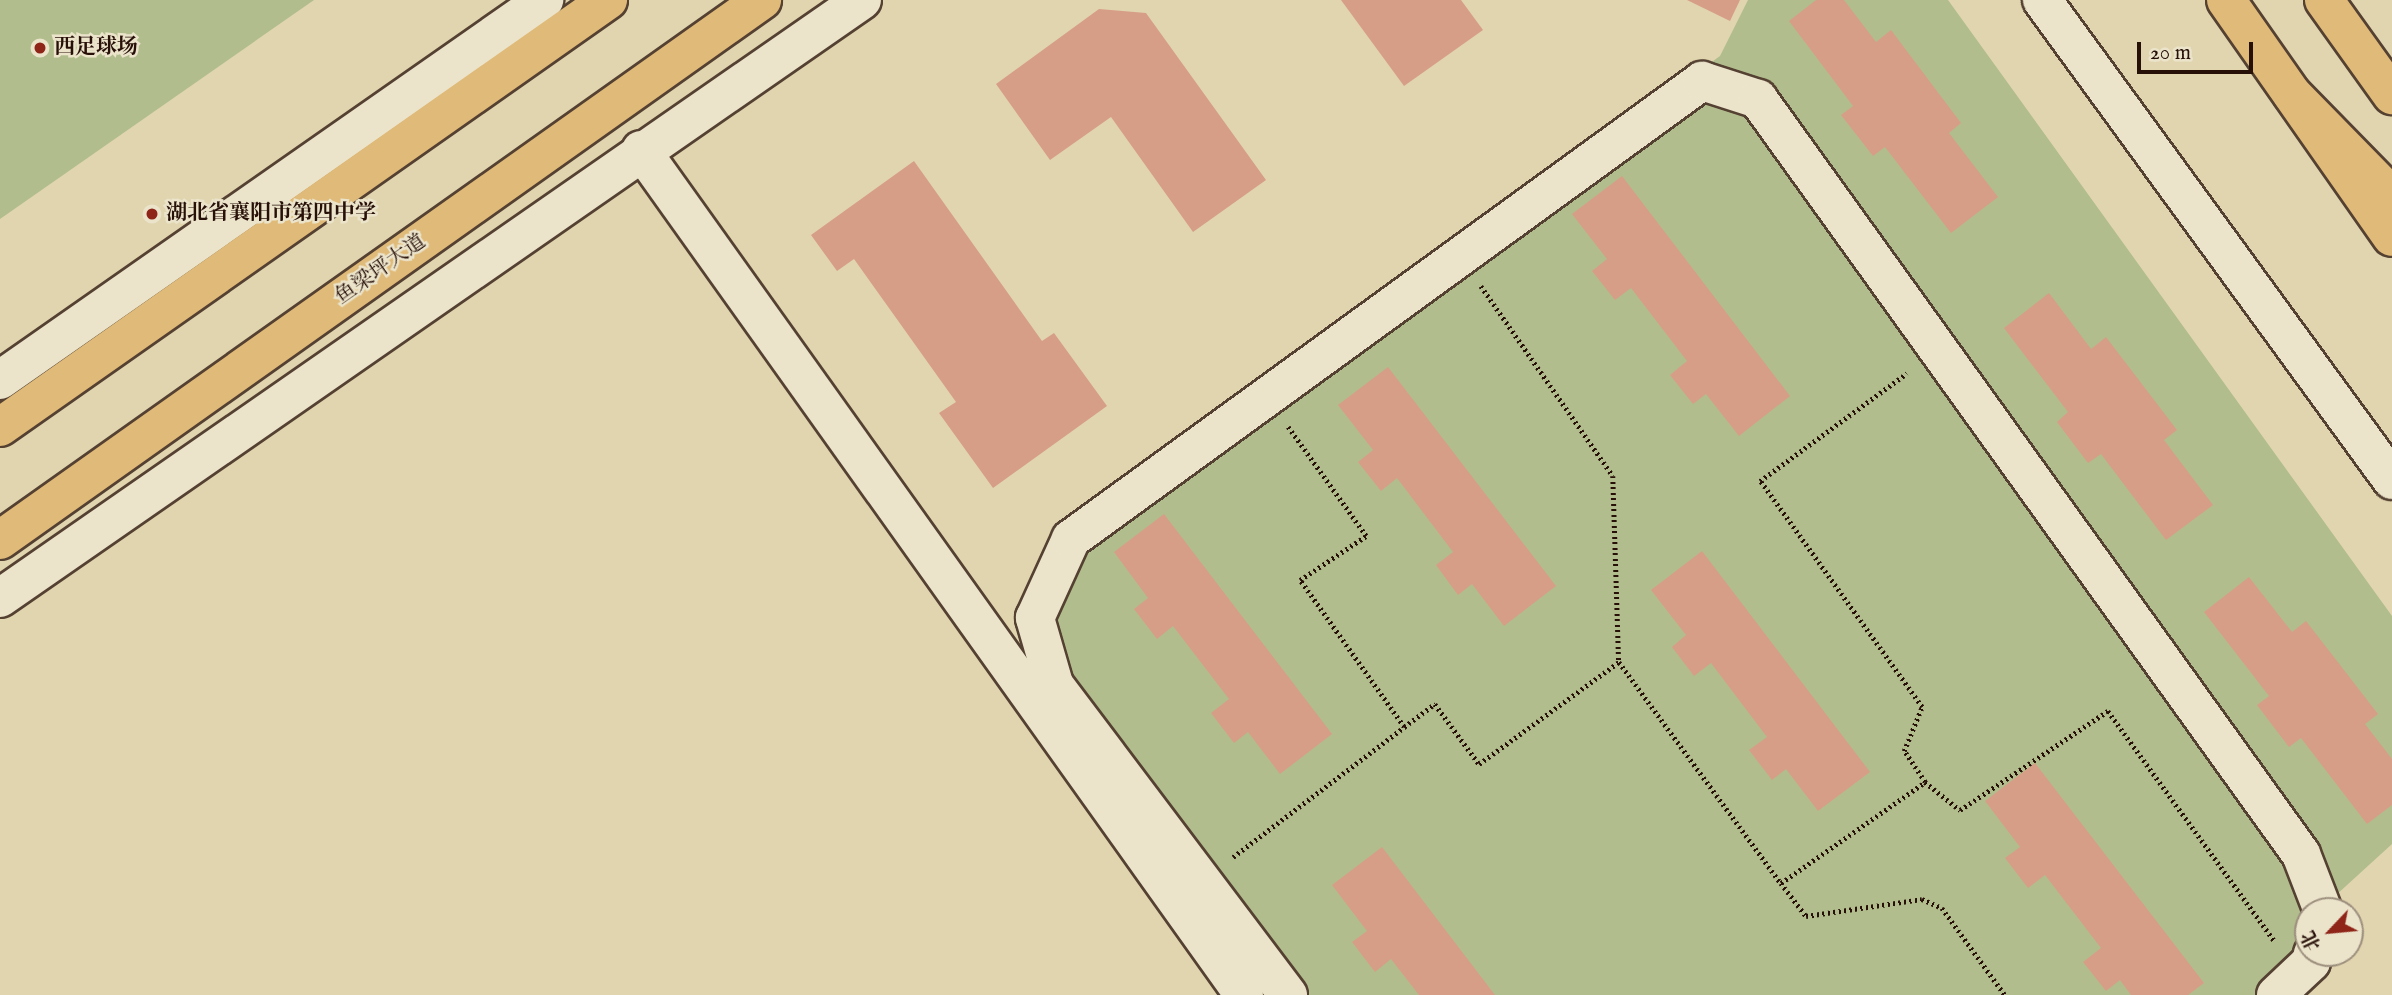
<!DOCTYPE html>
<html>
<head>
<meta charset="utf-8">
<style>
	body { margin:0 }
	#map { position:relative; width:2392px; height:995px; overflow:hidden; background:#e0d5af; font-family:"IM FELL English","Noto Serif SC",serif }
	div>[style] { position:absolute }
	.green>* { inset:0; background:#b1bd8c }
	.building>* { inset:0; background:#d79e87 }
	.path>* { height:4.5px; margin-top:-2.25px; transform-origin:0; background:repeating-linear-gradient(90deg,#271008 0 2px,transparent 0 5.5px) }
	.roads { filter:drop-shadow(2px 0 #554132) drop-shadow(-2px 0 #554132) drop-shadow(0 2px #554132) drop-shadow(0 -2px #554132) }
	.minor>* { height:38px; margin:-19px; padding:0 19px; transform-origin:19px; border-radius:19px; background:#ebe4cb }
	.major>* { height:38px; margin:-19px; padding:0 19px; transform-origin:19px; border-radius:19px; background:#e0ba78 }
	.highway>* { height:38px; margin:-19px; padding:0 19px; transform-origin:19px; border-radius:19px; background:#e0ba78 }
	.dots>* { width:19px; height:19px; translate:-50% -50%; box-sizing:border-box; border:4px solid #ebe4cb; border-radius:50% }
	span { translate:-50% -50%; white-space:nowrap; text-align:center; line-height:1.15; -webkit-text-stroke:5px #ebe4cb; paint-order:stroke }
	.poi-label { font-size:21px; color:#271008; font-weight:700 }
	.left { translate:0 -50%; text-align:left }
	.street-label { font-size:21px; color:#271008 }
	.north { position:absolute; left:2294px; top:897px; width:70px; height:70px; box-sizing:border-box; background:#ebe4cb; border:2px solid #9d8f7d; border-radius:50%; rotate:244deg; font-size:19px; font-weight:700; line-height:28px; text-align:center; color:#271008 }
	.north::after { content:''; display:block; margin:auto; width:24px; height:32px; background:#8f2418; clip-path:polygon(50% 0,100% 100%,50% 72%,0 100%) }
	.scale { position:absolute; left:2137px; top:42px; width:116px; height:32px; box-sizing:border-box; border:4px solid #271008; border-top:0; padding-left:9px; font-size:21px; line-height:24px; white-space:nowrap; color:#271008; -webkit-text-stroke:5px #ebe4cb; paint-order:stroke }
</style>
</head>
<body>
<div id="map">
	<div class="green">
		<i style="clip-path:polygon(0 0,314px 0,0 219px)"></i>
		<i style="clip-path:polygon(1748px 0,1948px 0,2392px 616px,2392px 844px,2324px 906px,2308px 911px,2308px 953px,2276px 995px,1288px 995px,1201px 881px,1035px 618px,1065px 526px,1720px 56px)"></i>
	</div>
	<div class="building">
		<i style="clip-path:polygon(1341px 0,1461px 0,1483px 30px,1404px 86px)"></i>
		<i style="clip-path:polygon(1687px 0,1740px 0,1730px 21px)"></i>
		<i style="clip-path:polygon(1816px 0,1844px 0,1876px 42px,1891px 30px,1961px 123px,1949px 133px,1998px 197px,1951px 233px,1885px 147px,1873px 156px,1841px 115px,1853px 106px,1789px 21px)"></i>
		<i style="clip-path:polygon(1099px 9px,1146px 13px,1266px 180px,1193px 232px,1111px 117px,1050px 160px,996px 84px)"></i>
		<i style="clip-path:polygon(914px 161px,1042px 341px,1054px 333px,1107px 406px,993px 488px,939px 413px,956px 402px,854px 259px,837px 271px,811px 235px)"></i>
		<i style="clip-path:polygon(1622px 176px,1790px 396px,1739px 436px,1706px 394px,1693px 404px,1670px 375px,1687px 361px,1631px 288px,1615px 300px,1592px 271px,1607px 259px,1572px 214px)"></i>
		<i style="clip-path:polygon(2049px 293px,2091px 349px,2106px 337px,2177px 430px,2164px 440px,2213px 505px,2166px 540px,2101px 454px,2088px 463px,2057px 422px,2068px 412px,2004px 328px)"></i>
		<i style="clip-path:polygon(1388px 367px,1556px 586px,1504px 626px,1472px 584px,1458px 595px,1436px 565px,1453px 552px,1397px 478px,1381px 491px,1358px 462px,1373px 450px,1338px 405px)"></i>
		<i style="clip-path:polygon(1164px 514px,1332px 734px,1280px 774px,1248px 732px,1234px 743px,1211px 713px,1229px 699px,1173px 626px,1157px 639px,1134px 609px,1148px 598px,1114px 552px)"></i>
		<i style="clip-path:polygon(1702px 551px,1870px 772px,1818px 811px,1786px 769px,1772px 780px,1749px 750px,1767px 737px,1711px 663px,1694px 676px,1672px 647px,1686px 635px,1651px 590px)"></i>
		<i style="clip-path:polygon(2249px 577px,2292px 632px,2306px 621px,2378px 714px,2365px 724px,2392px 759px,2392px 805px,2367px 824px,2301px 738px,2289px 747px,2257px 705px,2269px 696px,2204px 612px)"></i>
		<i style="clip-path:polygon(2035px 763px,2204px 983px,2188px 995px,2131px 995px,2120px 980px,2106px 991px,2083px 962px,2101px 948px,2045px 875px,2028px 888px,2005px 858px,2020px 847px,1985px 801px)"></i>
		<i style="clip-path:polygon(1382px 847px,1495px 995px,1419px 995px,1391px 959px,1375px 972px,1352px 942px,1367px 931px,1332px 885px)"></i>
	</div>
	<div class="path">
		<i style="left:1481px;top:286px;width:231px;rotate:55.2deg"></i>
		<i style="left:1613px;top:476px;width:186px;rotate:88.2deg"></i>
		<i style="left:1619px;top:662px;width:274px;rotate:53.8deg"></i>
		<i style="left:1781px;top:883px;width:41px;rotate:52.9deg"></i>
		<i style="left:1806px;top:916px;width:117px;rotate:-8.3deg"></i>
		<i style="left:1922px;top:899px;width:22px;rotate:24deg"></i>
		<i style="left:1942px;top:908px;width:107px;rotate:54.1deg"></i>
		<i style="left:1404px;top:727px;width:39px;rotate:-37deg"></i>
		<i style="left:1435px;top:704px;width:74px;rotate:53.7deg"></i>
		<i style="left:1479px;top:764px;width:173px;rotate:-36.1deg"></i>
		<i style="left:1925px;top:782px;width:45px;rotate:38.7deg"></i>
		<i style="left:1960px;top:810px;width:178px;rotate:-33.8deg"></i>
		<i style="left:2108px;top:711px;width:285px;rotate:54.1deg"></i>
		<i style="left:1233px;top:857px;width:215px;rotate:-37.2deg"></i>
		<i style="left:1404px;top:727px;width:180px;rotate:-125.3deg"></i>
		<i style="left:1300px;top:580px;width:79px;rotate:-33.7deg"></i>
		<i style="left:1366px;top:536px;width:134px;rotate:-125.6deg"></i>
		<i style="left:1781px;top:883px;width:176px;rotate:-35deg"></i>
		<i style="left:1925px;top:782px;width:37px;rotate:-124deg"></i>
		<i style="left:1904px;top:751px;width:48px;rotate:-67.8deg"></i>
		<i style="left:1922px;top:707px;width:278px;rotate:-125.6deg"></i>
		<i style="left:1760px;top:481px;width:182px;rotate:-36.3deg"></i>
	</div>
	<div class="roads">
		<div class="minor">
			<i style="left:2042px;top:0;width:594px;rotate:53.9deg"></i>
			<i style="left:641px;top:150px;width:1038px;rotate:54.49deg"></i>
			<i style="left:0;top:380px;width:664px;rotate:-34.94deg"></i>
			<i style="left:0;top:598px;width:1049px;rotate:-34.75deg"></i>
			<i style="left:1288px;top:995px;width:389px;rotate:-127deg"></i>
			<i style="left:1054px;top:684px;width:69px;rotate:-106.1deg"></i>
			<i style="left:1035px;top:618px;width:87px;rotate:-65.5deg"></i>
			<i style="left:1071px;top:539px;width:780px;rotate:-35.97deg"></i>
			<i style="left:1702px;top:81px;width:59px;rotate:17.8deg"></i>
			<i style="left:1758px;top:99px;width:930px;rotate:54.28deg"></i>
			<i style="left:2301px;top:854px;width:61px;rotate:68.9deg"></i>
			<i style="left:2276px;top:995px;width:48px;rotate:-43.3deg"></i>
			<i style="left:2311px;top:962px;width:9px;rotate:-77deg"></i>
		</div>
		<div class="major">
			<i style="left:2226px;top:0;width:289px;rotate:55deg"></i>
			<i style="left:0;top:427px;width:743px;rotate:-35.08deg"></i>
			<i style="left:0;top:540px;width:934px;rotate:-35.32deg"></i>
		</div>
		<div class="highway">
			<i style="left:2324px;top:0;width:117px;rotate:54.4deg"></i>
			<i style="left:2292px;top:94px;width:143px;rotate:45.6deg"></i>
		</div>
	</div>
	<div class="dots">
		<i style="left:40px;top:48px;background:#8f2418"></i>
		<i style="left:152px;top:214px;background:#8f2418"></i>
	</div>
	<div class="poi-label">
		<span class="left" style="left:54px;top:48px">西足球场</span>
		<span class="left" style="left:166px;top:214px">湖北省襄阳市第四中学</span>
	</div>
	<div class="street-label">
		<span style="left:381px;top:270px;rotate:-35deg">鱼梁坪大道</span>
	</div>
	<div class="north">北</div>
	<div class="scale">20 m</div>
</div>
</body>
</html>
